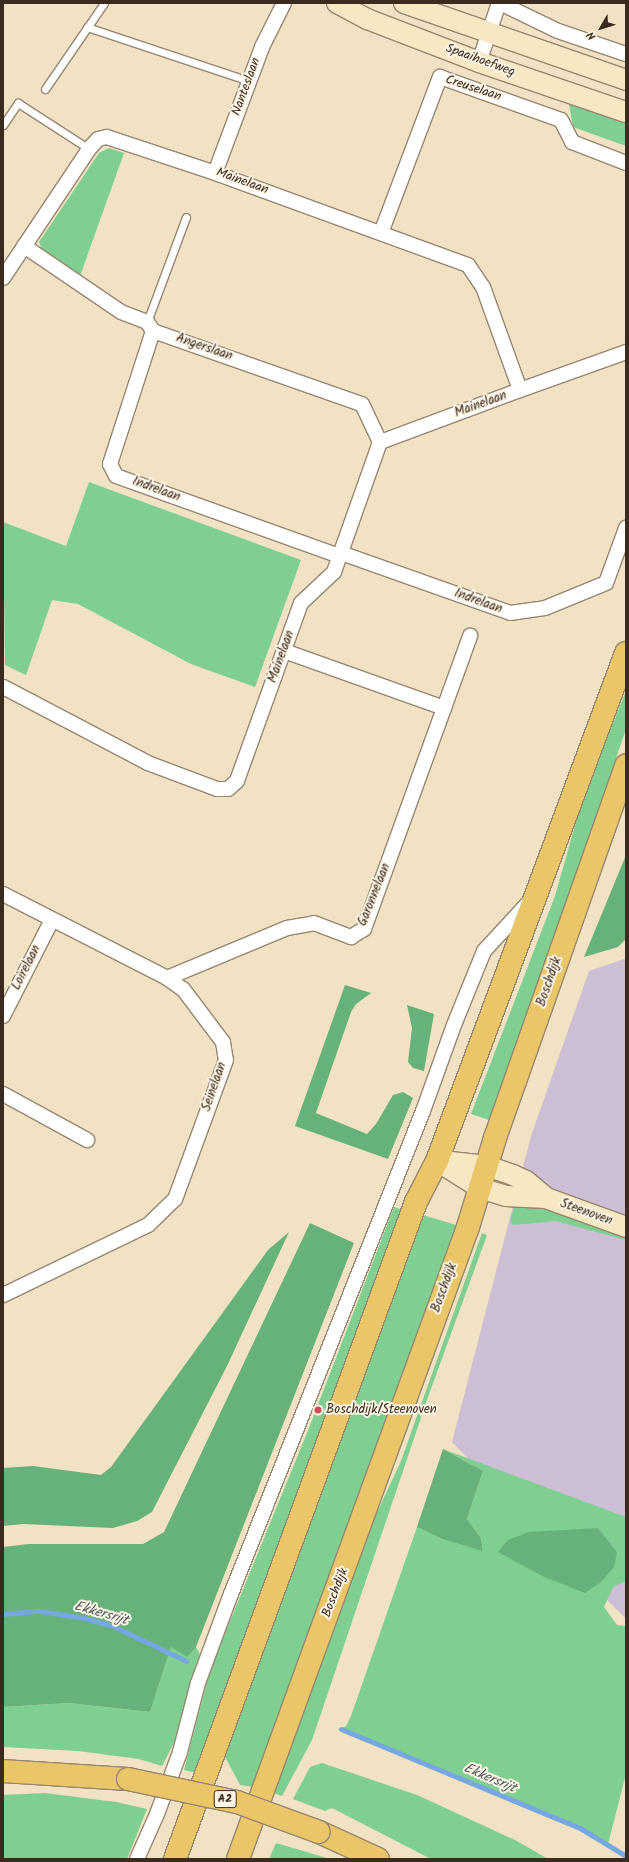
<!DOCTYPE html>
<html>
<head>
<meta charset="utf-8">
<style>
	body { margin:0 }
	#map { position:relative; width:629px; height:1862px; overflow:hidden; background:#f0e2c2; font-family:Kalam,sans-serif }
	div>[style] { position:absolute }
	.industrial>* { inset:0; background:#ccbed4 }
	.green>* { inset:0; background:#7fcf90 }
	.forest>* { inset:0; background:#67b27a }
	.stream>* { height:5px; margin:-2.5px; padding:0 2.5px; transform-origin:2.5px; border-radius:2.5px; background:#76a7e1 }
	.roads { filter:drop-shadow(1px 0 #968670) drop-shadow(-1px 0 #968670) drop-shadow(0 1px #968670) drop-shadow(0 -1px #968670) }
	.lane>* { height:7px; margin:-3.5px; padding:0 3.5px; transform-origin:3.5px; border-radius:3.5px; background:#fff }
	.street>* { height:14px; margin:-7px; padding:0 7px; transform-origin:7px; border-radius:7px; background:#fff }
	.secondary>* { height:20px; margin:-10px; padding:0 10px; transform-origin:10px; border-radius:10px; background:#f7e8c3 }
	.primary>* { height:22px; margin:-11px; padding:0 11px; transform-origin:11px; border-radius:11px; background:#ebc669 }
	.highway>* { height:22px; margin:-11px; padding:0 11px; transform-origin:11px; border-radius:11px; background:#ebc669 }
	.bridges { filter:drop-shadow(1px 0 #968670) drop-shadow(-1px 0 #968670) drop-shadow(0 1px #968670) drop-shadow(0 -1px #968670) }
	.highway-bridge>* { height:22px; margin:-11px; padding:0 11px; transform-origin:11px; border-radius:11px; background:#ebc669 }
	.dots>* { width:11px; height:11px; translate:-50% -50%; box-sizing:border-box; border:2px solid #fcf5e5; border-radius:50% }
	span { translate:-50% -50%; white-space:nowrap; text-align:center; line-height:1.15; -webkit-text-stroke:4px #fcf5e5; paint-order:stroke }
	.shield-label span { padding:1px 3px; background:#fcf5e5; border:1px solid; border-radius:3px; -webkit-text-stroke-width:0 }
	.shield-label { font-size:12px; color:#3b2a1e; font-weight:700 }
	.street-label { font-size:13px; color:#3b2a1e }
	.poi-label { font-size:13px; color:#3b2a1e }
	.left { translate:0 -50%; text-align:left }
	.water-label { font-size:14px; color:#505662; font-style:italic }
	.frame { position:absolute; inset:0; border:4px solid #3b2a1e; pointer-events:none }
	.north { position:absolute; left:581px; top:8px; width:40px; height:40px; -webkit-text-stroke:3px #fcf5e5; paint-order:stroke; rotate:231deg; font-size:11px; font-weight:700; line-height:16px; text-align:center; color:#3b2a1e }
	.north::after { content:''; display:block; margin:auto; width:14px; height:18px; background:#3b2a1e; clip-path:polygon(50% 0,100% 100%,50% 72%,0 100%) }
</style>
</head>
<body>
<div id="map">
	<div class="industrial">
		<i style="clip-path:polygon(624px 959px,626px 960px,626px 1619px,452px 1442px,531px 1136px,589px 971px)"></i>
	</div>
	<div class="green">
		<i style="clip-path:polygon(568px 98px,626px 119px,626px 146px,573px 127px)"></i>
		<i style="clip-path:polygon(109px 148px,124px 153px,80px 276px,43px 252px,39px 242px,99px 153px)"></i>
		<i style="clip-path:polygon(89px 482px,301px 560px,255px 687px,191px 664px,78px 604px,52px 600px,26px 675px,5px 665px,3px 522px,66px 546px)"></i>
		<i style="clip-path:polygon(626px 691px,626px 729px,492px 1121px,471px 1114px,555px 896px,583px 797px)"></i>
		<i style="clip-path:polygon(515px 1204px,535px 1205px,626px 1236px,626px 1240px,556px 1221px,513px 1225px,510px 1221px)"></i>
		<i style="clip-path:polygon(394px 1207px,403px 1210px,197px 1773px,184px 1770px,210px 1670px,309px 1428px)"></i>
		<i style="clip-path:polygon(423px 1215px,456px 1225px,345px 1542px,253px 1787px,240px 1785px,223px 1753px)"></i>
		<i style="clip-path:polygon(482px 1233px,487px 1235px,428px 1397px,312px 1740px,282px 1796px,270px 1792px,360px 1549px,401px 1461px)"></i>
		<i style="clip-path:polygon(evenodd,443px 1449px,626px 1517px,626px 1581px,613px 1587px,604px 1607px,617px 1625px,626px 1626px,626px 1774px,608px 1844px,550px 1816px,342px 1728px,346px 1726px,351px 1716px,417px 1527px,442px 1539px,483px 1550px,481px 1538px,467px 1519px,483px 1471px,443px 1449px,598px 1528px,617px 1552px,613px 1567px,601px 1582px,542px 1576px,499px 1551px,564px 1531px,598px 1528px)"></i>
		<i style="clip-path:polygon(171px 1647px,187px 1656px,196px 1647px,200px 1654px,176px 1739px,162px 1766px,139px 1759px,78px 1751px,3px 1747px,3px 1707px,69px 1703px,150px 1712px)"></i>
		<i style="clip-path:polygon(322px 1763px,417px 1795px,517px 1841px,548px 1859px,431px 1859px,332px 1808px,325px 1811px,293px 1799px,310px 1767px)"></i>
		<i style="clip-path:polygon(45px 1793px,116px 1802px,147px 1809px,127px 1859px,3px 1859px,3px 1795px)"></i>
		<i style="clip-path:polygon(276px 1843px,327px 1858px,328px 1859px,269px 1859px)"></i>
	</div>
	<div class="forest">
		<i style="clip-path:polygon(626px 855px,626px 939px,618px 947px,584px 957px)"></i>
		<i style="clip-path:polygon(345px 985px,371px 993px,356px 1004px,351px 1012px,316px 1113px,367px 1134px,376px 1124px,393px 1095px,403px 1092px,413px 1098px,388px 1159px,295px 1126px)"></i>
		<i style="clip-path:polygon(407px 1005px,434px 1014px,424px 1071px,413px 1068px,408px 1062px,412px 1028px)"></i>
		<i style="clip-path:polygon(310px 1223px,354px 1243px,196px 1647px,187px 1657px,171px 1647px,150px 1712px,69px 1703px,3px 1707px,3px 1547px,29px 1544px,143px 1544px,164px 1532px)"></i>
		<i style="clip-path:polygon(289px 1232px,227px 1366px,152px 1512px,137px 1521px,113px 1528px,23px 1524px,3px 1526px,3px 1468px,33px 1466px,101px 1475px,111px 1467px,268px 1250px)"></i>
		<i style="clip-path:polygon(443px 1449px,483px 1471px,467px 1519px,481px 1538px,483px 1551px,442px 1539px,417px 1527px)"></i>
		<i style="clip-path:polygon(598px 1528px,617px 1552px,614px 1567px,601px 1582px,585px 1593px,542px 1576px,498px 1552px,508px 1540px,529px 1532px)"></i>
	</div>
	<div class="stream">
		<i style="left:3px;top:1614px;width:36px;rotate:-5deg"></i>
		<i style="left:39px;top:1611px;width:46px;rotate:8.8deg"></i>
		<i style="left:84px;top:1618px;width:30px;rotate:15deg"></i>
		<i style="left:113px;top:1626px;width:81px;rotate:25.6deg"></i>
		<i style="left:341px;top:1729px;width:259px;rotate:22.5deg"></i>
		<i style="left:580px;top:1828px;width:54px;rotate:31.3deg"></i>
	</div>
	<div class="roads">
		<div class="lane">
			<i style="left:87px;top:27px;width:171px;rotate:18.4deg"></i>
			<i style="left:45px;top:89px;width:104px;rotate:-55.5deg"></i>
			<i style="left:3px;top:125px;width:27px;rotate:-56deg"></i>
			<i style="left:18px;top:103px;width:85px;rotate:32.9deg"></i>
			<i style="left:147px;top:322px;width:112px;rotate:-69.6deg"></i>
		</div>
		<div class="street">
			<i style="left:500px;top:3px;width:64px;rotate:25.8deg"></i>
			<i style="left:558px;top:31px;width:72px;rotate:18.7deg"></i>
			<i style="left:479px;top:62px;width:62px;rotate:-71.3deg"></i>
			<i style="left:215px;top:173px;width:134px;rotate:-69.5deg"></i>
			<i style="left:262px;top:47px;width:49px;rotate:-63.4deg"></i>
			<i style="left:381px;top:233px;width:167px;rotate:-69.3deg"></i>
			<i style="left:440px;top:77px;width:128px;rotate:19.6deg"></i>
			<i style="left:561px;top:120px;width:25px;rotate:63deg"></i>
			<i style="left:572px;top:142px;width:58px;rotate:21.3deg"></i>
			<i style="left:24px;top:246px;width:117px;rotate:34.2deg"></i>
			<i style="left:121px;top:312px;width:28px;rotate:21deg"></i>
			<i style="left:147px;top:322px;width:11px;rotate:56deg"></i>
			<i style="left:153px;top:331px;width:221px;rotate:19.3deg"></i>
			<i style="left:362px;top:404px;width:42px;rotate:64.7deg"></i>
			<i style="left:3px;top:278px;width:155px;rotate:-56.3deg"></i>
			<i style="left:89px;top:149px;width:13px;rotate:-48deg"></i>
			<i style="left:98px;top:139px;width:9px;rotate:-13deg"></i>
			<i style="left:107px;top:137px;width:114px;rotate:18.4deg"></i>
			<i style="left:215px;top:173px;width:269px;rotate:20deg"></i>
			<i style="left:468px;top:265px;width:27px;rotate:56deg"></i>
			<i style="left:483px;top:287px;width:109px;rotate:70.2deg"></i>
			<i style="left:520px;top:390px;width:149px;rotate:159.6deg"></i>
			<i style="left:380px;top:442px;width:138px;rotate:109.5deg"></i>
			<i style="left:334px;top:572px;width:45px;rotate:136.8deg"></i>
			<i style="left:301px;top:603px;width:189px;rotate:109.8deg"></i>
			<i style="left:237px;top:781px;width:12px;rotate:138deg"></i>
			<i style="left:228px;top:789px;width:11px;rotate:180deg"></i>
			<i style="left:217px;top:789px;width:74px;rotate:-159.4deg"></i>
			<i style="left:148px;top:763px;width:164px;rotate:-152.3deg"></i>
			<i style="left:153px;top:331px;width:140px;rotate:107.9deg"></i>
			<i style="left:110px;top:464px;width:13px;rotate:63deg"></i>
			<i style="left:116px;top:476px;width:238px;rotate:19.7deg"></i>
			<i style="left:520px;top:390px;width:113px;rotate:-19.7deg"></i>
			<i style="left:341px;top:553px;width:179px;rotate:19.5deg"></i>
			<i style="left:510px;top:613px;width:35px;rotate:-8deg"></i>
			<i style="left:545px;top:608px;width:66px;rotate:-22.3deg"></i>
			<i style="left:606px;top:583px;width:59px;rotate:-70deg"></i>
			<i style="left:284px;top:651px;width:170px;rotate:19.6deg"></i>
			<i style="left:3px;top:894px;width:184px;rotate:27.1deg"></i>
			<i style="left:167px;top:978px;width:19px;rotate:35deg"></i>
			<i style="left:183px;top:989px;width:66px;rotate:53deg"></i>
			<i style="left:223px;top:1042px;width:18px;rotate:81deg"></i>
			<i style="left:226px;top:1060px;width:148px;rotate:110.1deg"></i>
			<i style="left:175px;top:1199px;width:37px;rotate:136deg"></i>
			<i style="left:148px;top:1225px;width:161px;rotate:154.2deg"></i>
			<i style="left:167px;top:978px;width:130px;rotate:-22.6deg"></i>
			<i style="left:287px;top:928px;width:27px;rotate:-10deg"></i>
			<i style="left:314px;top:923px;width:40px;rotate:21deg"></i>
			<i style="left:351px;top:937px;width:15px;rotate:-32deg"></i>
			<i style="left:364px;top:929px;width:312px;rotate:-70.1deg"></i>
			<i style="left:3px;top:1016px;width:108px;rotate:-63deg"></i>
			<i style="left:3px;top:1094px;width:96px;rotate:28.7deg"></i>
			<i style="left:137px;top:1859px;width:49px;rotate:-66deg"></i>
			<i style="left:157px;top:1814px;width:66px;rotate:-69.6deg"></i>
			<i style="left:180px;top:1752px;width:71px;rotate:-75.4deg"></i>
			<i style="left:198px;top:1683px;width:95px;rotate:-69.7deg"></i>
			<i style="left:231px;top:1594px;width:520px;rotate:-68.32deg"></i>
			<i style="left:423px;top:1111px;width:91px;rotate:-70.2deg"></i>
			<i style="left:454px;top:1025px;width:80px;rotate:-67.9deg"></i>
			<i style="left:484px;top:951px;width:67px;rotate:-47.4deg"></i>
		</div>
		<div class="secondary">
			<i style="left:337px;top:3px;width:34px;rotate:28deg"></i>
			<i style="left:367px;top:19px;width:120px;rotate:21deg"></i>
			<i style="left:479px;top:62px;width:155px;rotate:18.8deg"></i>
			<i style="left:404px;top:3px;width:235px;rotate:19.1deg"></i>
			<i style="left:437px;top:1161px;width:51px;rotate:32.1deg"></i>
			<i style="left:480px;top:1188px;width:27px;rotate:17deg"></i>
			<i style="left:506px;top:1196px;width:40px;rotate:2.9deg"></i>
			<i style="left:546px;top:1198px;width:85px;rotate:19.9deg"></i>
			<i style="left:442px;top:1161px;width:45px;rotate:6.3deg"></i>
			<i style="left:487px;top:1166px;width:28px;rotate:19deg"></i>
			<i style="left:513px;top:1175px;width:14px;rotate:25deg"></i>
			<i style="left:526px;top:1181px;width:26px;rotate:40deg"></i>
		</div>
		<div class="primary">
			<i style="left:175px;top:1859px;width:700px;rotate:-69.86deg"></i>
			<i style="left:416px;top:1202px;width:46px;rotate:-62.9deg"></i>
			<i style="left:437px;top:1161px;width:542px;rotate:-69.59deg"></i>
			<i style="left:238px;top:1859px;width:673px;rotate:-70deg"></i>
			<i style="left:468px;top:1227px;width:93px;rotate:-73.1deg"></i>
			<i style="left:495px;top:1138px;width:395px;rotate:-70.6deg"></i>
		</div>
		<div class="highway">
			<i style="left:3px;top:1771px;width:125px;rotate:3.7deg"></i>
			<i style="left:319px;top:1832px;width:65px;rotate:24.6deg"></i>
		</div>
	</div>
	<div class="bridges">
		<div class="highway-bridge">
			<i style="left:128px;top:1779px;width:111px;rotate:11.9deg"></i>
			<i style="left:237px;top:1802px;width:87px;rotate:20.1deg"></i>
		</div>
	</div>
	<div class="dots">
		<i style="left:318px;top:1410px;background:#d1495b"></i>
	</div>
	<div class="shield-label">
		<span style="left:225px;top:1799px">A2</span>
	</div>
	<div class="street-label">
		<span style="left:480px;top:61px;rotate:20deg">Spaaihoefweg</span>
		<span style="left:247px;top:87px;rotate:-70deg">Nanteslaan</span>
		<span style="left:473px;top:89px;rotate:18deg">Creuselaan</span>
		<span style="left:242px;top:182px;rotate:20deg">Mainelaan</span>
		<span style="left:204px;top:348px;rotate:19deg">Angerslaan</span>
		<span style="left:481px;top:405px;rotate:-20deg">Mainelaan</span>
		<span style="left:156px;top:490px;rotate:20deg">Indrelaan</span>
		<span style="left:478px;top:602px;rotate:20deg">Indrelaan</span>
		<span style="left:282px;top:657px;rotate:-70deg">Mainelaan</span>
		<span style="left:375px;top:895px;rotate:-68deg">Garonnelaan</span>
		<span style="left:27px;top:968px;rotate:-63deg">Loirelaan</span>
		<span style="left:550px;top:982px;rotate:-71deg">Boschdijk</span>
		<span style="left:215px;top:1087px;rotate:-71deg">Seinelaan</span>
		<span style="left:586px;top:1213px;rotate:20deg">Steenoven</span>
		<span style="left:445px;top:1288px;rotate:-70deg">Boschdijk</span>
		<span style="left:336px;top:1593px;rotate:-69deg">Boschdijk</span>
	</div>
	<div class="poi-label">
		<span class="left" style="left:326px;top:1410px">Boschdijk/Steenoven</span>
	</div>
	<div class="water-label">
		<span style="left:101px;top:1613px;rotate:16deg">Ekkersrijt</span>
		<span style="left:490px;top:1778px;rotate:23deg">Ekkersrijt</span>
	</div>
	<div class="frame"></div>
	<div class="north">N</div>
</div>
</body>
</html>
